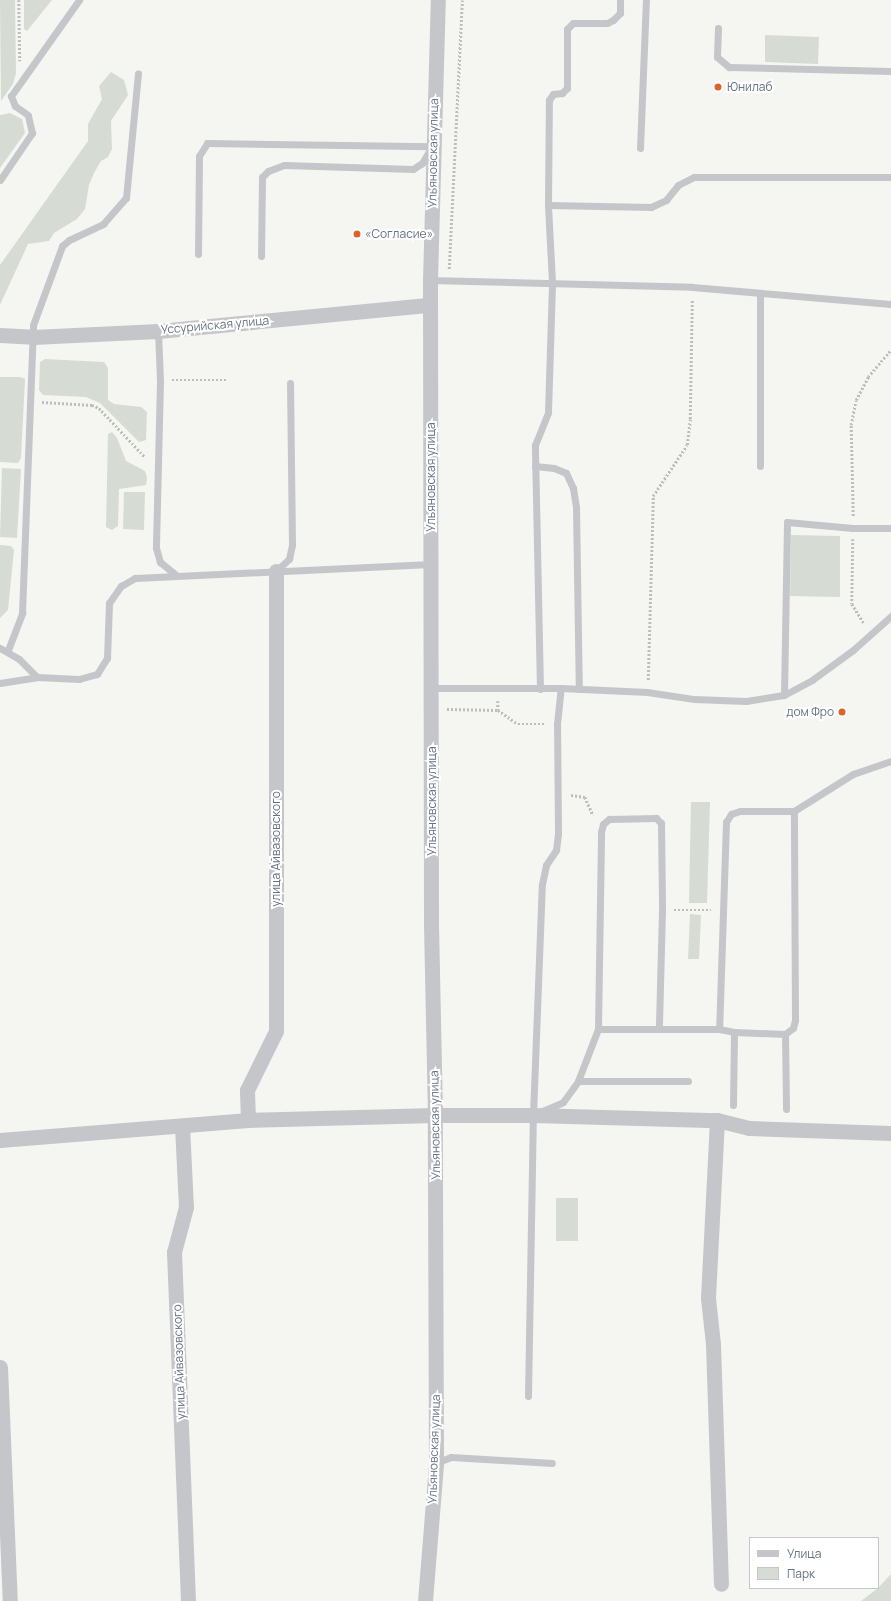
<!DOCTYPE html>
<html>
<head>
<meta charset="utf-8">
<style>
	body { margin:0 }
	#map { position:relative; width:891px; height:1601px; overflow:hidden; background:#f5f6f2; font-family:Manrope,sans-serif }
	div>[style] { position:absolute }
	.green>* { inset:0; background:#d6dcd3 }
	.path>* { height:2.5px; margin-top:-1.25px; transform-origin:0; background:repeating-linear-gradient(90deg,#bbbdbf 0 2px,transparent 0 4px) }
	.service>* { height:7px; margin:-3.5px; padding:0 3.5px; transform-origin:3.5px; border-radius:3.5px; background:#c4c6ca }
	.minor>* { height:15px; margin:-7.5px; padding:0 7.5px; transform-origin:7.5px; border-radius:7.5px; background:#c4c6ca }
	.dots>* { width:11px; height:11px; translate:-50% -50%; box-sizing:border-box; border:2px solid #fff; border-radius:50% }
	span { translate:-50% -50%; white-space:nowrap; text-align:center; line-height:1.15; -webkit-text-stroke:4px #fff; paint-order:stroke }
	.poi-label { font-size:12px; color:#667382 }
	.left { translate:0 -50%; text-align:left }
	.right { translate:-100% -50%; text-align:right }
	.street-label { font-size:12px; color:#667382 }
	.legend { position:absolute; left:749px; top:1537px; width:130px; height:52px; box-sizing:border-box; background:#fff; border:1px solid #c2c7cd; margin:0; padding:5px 7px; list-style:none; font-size:12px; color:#667382 }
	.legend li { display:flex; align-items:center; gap:8px; height:20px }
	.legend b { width:20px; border:1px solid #c2c7cd }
</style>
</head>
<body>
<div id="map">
	<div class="green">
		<i style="clip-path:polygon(0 0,15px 0,16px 73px,13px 84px,1px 101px)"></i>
		<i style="clip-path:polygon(24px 0,52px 0,27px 31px,24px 29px)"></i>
		<i style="clip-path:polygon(765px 35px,819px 37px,818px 64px,765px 62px)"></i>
		<i style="clip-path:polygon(111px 72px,124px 80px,128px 95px,111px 121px,112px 149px,108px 157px,101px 161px,94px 173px,89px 185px,85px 209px,77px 219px,54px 233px,49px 241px,28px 244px,0 305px,0 265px,88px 141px,88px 124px,102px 99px,99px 86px)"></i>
		<i style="clip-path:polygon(10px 113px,22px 119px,25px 133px,0 168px,0 115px)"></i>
		<i style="clip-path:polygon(45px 359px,104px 362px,108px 368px,108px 400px,114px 404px,141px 407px,147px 412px,146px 440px,139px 442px,100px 403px,86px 397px,43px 395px,39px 390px,40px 362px)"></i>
		<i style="clip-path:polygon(0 377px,21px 377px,25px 379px,21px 458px,18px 463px,0 462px)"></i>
		<i style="clip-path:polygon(112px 432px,117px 438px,126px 461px,145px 471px,147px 478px,146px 485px,119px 489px,118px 526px,112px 530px,106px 527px,108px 434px)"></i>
		<i style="clip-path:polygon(2px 468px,21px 469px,17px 538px,0 537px)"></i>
		<i style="clip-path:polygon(124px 492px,145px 492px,144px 530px,123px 529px)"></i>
		<i style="clip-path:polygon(791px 535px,840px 536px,840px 597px,790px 596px)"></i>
		<i style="clip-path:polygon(0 545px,11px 546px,14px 550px,8px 610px,0 618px)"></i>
		<i style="clip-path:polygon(691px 802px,710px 802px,707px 903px,689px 903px)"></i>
		<i style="clip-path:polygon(690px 914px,701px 915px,699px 959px,688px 959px)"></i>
		<i style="clip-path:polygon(556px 1198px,578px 1198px,578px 1241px,556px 1241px)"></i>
		<i style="clip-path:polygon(891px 1574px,891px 1601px,861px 1601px,878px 1588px)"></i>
	</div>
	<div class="path">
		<i style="left:19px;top:0;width:61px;rotate:89.1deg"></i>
		<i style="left:449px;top:269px;width:269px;rotate:-87.2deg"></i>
		<i style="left:172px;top:380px;width:54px"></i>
		<i style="left:42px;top:402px;width:50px;rotate:3.4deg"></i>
		<i style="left:92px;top:405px;width:8px;rotate:23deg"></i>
		<i style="left:99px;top:408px;width:67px;rotate:46.8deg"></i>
		<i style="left:853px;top:516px;width:91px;rotate:-91.3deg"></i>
		<i style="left:851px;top:425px;width:25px;rotate:-79deg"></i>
		<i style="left:856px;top:400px;width:26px;rotate:-62deg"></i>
		<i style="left:868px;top:377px;width:35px;rotate:-50deg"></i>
		<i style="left:853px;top:539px;width:65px;rotate:90.9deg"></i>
		<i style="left:852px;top:604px;width:22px;rotate:58deg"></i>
		<i style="left:648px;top:680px;width:184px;rotate:-88.4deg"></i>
		<i style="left:653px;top:496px;width:61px;rotate:-56.3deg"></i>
		<i style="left:687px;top:445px;width:26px;rotate:-83deg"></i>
		<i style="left:690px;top:419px;width:119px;rotate:-89deg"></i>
		<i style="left:498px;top:701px;width:9px;rotate:90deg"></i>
		<i style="left:447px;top:709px;width:51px;rotate:1.1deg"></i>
		<i style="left:498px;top:710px;width:24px;rotate:35deg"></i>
		<i style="left:518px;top:724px;width:26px"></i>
		<i style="left:571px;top:795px;width:14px;rotate:8deg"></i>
		<i style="left:585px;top:797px;width:20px;rotate:66deg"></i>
		<i style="left:674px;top:910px;width:37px"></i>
	</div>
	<div class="service">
		<i style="left:718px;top:28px;width:29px;rotate:92deg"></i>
		<i style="left:717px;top:57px;width:16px;rotate:40deg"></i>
		<i style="left:729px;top:67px;width:162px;rotate:1.4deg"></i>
		<i style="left:640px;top:148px;width:148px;rotate:-87.7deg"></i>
		<i style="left:0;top:180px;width:57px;rotate:-55.8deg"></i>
		<i style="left:32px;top:133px;width:18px;rotate:-103deg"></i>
		<i style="left:28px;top:115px;width:16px;rotate:-145deg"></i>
		<i style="left:15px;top:106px;width:11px;rotate:-112deg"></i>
		<i style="left:11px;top:96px;width:118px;rotate:-54.7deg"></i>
		<i style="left:548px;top:205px;width:103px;rotate:1.1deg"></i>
		<i style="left:651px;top:207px;width:17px;rotate:-25deg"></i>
		<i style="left:666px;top:200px;width:19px;rotate:-51deg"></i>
		<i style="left:678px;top:185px;width:18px;rotate:-27deg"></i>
		<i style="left:694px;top:177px;width:197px"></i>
		<i style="left:198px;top:254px;width:98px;rotate:-89.4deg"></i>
		<i style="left:199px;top:156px;width:15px;rotate:-58deg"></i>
		<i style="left:207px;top:143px;width:225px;rotate:0.8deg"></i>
		<i style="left:432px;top:146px;width:20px;rotate:120deg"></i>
		<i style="left:422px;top:163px;width:11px;rotate:146deg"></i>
		<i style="left:413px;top:169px;width:129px;rotate:-178.2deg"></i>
		<i style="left:284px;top:165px;width:17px;rotate:159deg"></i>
		<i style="left:268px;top:171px;width:8px;rotate:135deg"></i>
		<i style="left:262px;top:177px;width:79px;rotate:90.7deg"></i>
		<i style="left:430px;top:280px;width:262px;rotate:1.5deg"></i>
		<i style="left:692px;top:287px;width:200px;rotate:4.9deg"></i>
		<i style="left:158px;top:331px;width:50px;rotate:87.7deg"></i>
		<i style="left:160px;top:381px;width:167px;rotate:91.4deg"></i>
		<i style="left:156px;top:548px;width:15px;rotate:74deg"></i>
		<i style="left:160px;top:562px;width:21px;rotate:39deg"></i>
		<i style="left:535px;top:466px;width:19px;rotate:6deg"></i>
		<i style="left:554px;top:468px;width:13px;rotate:23deg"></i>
		<i style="left:566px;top:473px;width:17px;rotate:65deg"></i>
		<i style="left:573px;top:488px;width:20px;rotate:81deg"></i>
		<i style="left:576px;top:508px;width:181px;rotate:89.1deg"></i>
		<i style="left:760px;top:466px;width:173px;rotate:-90deg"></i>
		<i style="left:276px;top:571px;width:18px;rotate:-43deg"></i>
		<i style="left:289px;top:559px;width:14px;rotate:-78deg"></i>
		<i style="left:292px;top:545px;width:162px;rotate:-90.7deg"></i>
		<i style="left:0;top:648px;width:22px;rotate:30deg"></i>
		<i style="left:19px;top:659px;width:25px;rotate:45deg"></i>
		<i style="left:37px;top:677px;width:42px;rotate:2.7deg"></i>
		<i style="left:79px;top:679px;width:19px;rotate:-16deg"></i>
		<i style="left:97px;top:674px;width:19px;rotate:-58deg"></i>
		<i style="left:107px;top:658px;width:55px;rotate:-87.9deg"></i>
		<i style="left:109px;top:603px;width:21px;rotate:-55deg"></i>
		<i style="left:121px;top:586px;width:16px;rotate:-30deg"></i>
		<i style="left:135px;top:578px;width:296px;rotate:-2.7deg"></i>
		<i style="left:8px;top:650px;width:40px;rotate:-69deg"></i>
		<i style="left:22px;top:613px;width:288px;rotate:-87.8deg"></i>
		<i style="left:33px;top:325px;width:84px;rotate:-69.8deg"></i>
		<i style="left:62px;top:246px;width:9px;rotate:-41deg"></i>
		<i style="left:69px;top:240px;width:38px;rotate:-25deg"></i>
		<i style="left:103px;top:224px;width:35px;rotate:-49deg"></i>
		<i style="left:126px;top:198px;width:125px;rotate:-84.5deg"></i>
		<i style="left:0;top:683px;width:37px;rotate:-9deg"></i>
		<i style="left:432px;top:688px;width:129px"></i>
		<i style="left:561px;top:688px;width:86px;rotate:2.7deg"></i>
		<i style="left:647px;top:692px;width:48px;rotate:8.5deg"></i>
		<i style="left:694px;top:699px;width:52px;rotate:2.2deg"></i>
		<i style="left:746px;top:701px;width:38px;rotate:-9deg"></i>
		<i style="left:784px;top:695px;width:32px;rotate:-28deg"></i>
		<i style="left:812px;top:680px;width:51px;rotate:-36.2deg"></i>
		<i style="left:853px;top:650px;width:51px;rotate:-41.8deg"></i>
		<i style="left:540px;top:689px;width:244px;rotate:-91.2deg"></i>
		<i style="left:535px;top:445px;width:35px;rotate:-68deg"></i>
		<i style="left:548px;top:412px;width:130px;rotate:-88.2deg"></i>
		<i style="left:552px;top:282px;width:77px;rotate:-93deg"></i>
		<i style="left:548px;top:205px;width:105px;rotate:-89.5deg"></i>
		<i style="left:549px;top:100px;width:7px;rotate:-56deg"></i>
		<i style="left:553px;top:94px;width:9px;rotate:-6deg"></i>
		<i style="left:562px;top:93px;width:7px;rotate:-45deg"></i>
		<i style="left:567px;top:88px;width:59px;rotate:-90deg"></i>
		<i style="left:567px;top:29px;width:8px;rotate:-45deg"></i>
		<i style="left:573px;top:23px;width:34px"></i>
		<i style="left:607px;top:23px;width:7px;rotate:-27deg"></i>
		<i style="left:613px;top:20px;width:10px;rotate:-45deg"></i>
		<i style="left:620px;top:13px;width:13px;rotate:-90deg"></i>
		<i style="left:784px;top:695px;width:173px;rotate:-89deg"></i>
		<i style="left:787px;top:522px;width:66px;rotate:5.2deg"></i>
		<i style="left:853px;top:528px;width:38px"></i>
		<i style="left:794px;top:811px;width:70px;rotate:-32.1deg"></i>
		<i style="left:853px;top:774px;width:40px;rotate:-18.9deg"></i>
		<i style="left:598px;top:1029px;width:121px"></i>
		<i style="left:719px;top:1029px;width:15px;rotate:11deg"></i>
		<i style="left:734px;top:1032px;width:51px;rotate:2.2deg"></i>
		<i style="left:785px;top:1034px;width:10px;rotate:-37deg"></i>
		<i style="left:793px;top:1028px;width:8px;rotate:-76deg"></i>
		<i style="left:795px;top:1020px;width:209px;rotate:-90.3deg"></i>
		<i style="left:794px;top:811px;width:54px;rotate:180deg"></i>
		<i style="left:740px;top:811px;width:9px;rotate:162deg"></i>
		<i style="left:731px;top:814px;width:9px;rotate:122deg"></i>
		<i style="left:726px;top:822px;width:207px;rotate:91.9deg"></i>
		<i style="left:785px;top:1034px;width:75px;rotate:89.2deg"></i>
		<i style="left:578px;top:1081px;width:110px"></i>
		<i style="left:733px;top:1105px;width:73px;rotate:-89.2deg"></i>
		<i style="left:540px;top:1112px;width:25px;rotate:-23deg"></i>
		<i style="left:563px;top:1102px;width:26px;rotate:-54deg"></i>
		<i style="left:578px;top:1081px;width:56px;rotate:-69deg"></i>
		<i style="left:598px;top:1029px;width:197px;rotate:-89.1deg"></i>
		<i style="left:601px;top:832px;width:8px;rotate:-76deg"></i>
		<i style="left:603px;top:824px;width:8px;rotate:-40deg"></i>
		<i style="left:609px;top:819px;width:47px;rotate:-1.2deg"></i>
		<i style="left:656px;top:818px;width:7px;rotate:45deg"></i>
		<i style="left:661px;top:823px;width:87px;rotate:89.3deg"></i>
		<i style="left:662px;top:910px;width:118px;rotate:91.5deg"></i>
		<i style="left:528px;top:1396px;width:281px;rotate:-89deg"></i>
		<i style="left:533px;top:1115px;width:231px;rotate:-87.8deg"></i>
		<i style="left:542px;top:884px;width:19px;rotate:-78deg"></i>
		<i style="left:546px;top:865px;width:18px;rotate:-56deg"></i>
		<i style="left:556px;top:850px;width:17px;rotate:-83deg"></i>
		<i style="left:558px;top:833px;width:109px;rotate:-90.5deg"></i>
		<i style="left:557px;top:724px;width:36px;rotate:-84deg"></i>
		<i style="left:436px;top:1463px;width:16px;rotate:-22deg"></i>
		<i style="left:451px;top:1457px;width:101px;rotate:3.4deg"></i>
	</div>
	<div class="minor">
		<i style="left:0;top:335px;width:33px;rotate:3deg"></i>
		<i style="left:33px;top:337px;width:125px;rotate:-2.7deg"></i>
		<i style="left:158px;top:331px;width:273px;rotate:-5.5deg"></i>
		<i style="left:248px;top:1120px;width:30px;rotate:-92deg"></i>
		<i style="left:247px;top:1090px;width:66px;rotate:-63.8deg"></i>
		<i style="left:276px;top:1031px;width:460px;rotate:-90deg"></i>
		<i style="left:717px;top:1120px;width:178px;rotate:92.9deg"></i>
		<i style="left:708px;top:1298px;width:46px;rotate:83.8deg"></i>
		<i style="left:713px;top:1344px;width:240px;rotate:88.1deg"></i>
		<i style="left:182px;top:1126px;width:81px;rotate:87.2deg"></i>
		<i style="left:186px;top:1207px;width:47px;rotate:104.9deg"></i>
		<i style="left:174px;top:1252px;width:349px;rotate:87.7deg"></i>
		<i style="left:0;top:1140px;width:249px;rotate:-4.6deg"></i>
		<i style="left:248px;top:1120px;width:187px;rotate:-1.5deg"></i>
		<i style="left:435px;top:1115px;width:98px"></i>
		<i style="left:533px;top:1115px;width:184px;rotate:1.6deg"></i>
		<i style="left:717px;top:1120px;width:33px;rotate:14deg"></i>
		<i style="left:749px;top:1128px;width:142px;rotate:2deg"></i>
		<i style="left:0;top:1367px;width:234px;rotate:87.6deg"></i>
		<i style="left:425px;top:1601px;width:138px;rotate:-85.4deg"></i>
		<i style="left:436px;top:1463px;width:348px;rotate:-90.2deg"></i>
		<i style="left:435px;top:1115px;width:190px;rotate:-91.2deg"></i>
		<i style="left:431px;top:925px;width:645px;rotate:-90.09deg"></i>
		<i style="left:430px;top:280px;width:280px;rotate:-88.4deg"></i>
	</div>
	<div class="dots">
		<i style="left:718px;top:87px;background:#dc632c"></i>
		<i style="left:357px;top:234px;background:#dc632c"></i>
		<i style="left:842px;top:712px;background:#dc632c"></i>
	</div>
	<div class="poi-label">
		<span class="left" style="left:727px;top:87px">Юнилаб</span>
		<span class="left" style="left:365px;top:234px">«Согласие»</span>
		<span class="right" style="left:834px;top:712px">дом Фро</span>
	</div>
	<div class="street-label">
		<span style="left:433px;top:153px;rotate:-89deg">Ульяновская улица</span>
		<span style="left:215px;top:325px;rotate:-5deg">Уссурийская улица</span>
		<span style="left:431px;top:477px;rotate:-90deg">Ульяновская улица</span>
		<span style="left:432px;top:801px;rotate:-90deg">Ульяновская улица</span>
		<span style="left:276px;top:849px;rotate:-90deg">улица Айвазовского</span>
		<span style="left:435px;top:1125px;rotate:-91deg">Ульяновская улица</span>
		<span style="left:179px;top:1362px;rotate:-92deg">улица Айвазовского</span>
		<span style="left:434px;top:1449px;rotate:-88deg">Ульяновская улица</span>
	</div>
	<ul class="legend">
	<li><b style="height:5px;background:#c4c6ca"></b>Улица</li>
	<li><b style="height:11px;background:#d6dcd3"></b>Парк</li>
	</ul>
</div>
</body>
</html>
